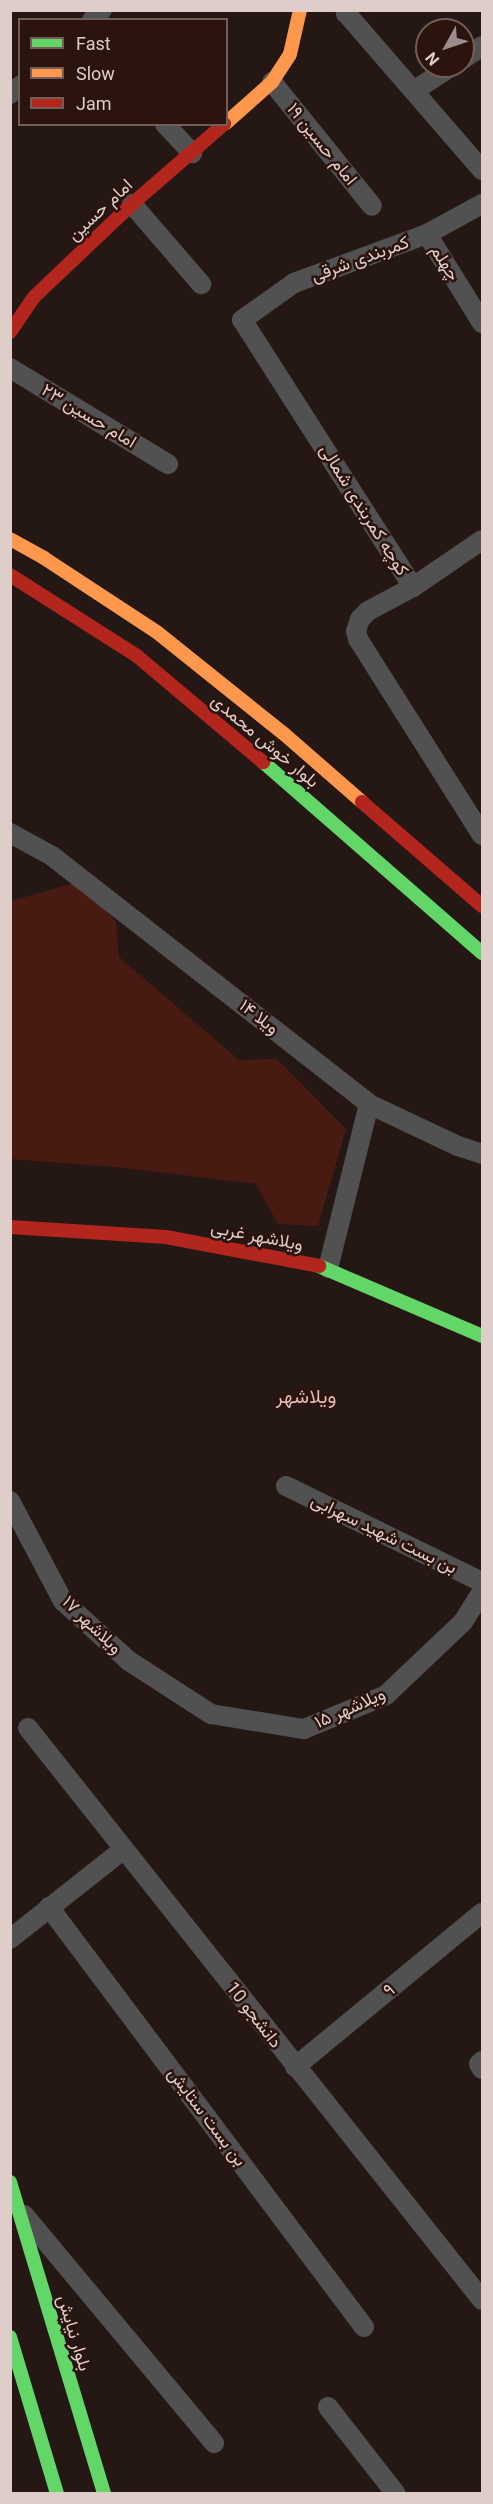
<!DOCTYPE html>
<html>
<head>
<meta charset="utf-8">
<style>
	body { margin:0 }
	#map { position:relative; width:493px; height:2504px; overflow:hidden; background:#251714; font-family:Roboto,Vazirmatn,sans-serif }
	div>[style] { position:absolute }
	.green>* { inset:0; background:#481b12 }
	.street>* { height:20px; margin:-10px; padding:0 10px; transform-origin:10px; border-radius:10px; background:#525151 }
	.fast>* { height:14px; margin:-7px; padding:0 7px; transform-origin:7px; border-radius:7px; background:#63d668 }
	.slow>* { height:14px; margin:-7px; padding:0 7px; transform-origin:7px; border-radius:7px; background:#ff974d }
	.jam>* { height:14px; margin:-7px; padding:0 7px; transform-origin:7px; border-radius:7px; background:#b3261e }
	span { translate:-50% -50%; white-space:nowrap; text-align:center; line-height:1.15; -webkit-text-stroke:5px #2b130e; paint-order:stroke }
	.street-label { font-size:18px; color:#decdc9 }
	.neighbourhood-label { font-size:20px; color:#debdb5 }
	.frame { position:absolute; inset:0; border:12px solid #decdc9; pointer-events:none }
	.legend { position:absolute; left:18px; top:18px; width:210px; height:108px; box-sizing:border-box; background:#2b130e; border:2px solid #735d59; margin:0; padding:8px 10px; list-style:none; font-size:18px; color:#decdc9 }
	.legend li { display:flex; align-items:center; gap:12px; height:30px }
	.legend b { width:30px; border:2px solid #735d59 }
	.north { position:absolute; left:415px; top:18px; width:60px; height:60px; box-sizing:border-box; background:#2b130e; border:2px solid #735d59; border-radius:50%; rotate:230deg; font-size:16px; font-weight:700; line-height:24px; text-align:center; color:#decdc9 }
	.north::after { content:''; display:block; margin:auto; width:21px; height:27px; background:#9d8d8a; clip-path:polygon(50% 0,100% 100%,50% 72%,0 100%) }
</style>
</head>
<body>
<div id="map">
	<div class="green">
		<i style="clip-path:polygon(81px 881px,116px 922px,119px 957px,239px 1060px,277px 1059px,346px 1129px,318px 1226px,278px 1224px,256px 1184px,125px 1168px,11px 1159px,11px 901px)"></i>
	</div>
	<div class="street">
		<i style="left:348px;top:10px;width:4px;rotate:124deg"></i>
		<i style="left:346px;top:13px;width:208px;rotate:49.1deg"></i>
		<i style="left:92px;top:20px;width:14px;rotate:-45deg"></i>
		<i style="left:463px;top:59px;width:23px;rotate:-34deg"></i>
		<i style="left:272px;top:82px;width:159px;rotate:51.1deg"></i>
		<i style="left:415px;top:90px;width:44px;rotate:-33deg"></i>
		<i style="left:10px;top:94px;width:13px;rotate:-39deg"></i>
		<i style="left:165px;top:124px;width:40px;rotate:47deg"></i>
		<i style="left:132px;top:204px;width:106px;rotate:49.2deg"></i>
		<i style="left:427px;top:234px;width:105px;rotate:58.3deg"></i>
		<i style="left:10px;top:368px;width:185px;rotate:31.3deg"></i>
		<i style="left:482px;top:540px;width:83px;rotate:145.7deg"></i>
		<i style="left:413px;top:587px;width:51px;rotate:151.9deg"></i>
		<i style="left:368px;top:611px;width:11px;rotate:135deg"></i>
		<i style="left:360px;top:619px;width:13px;rotate:108deg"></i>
		<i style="left:356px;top:631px;width:8px;rotate:76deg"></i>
		<i style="left:358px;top:639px;width:232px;rotate:57.7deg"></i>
		<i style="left:413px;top:587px;width:317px;rotate:-122.6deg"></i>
		<i style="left:242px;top:320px;width:64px;rotate:-35.4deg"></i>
		<i style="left:294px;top:283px;width:142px;rotate:-20.2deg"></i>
		<i style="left:427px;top:234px;width:63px;rotate:-28.6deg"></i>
		<i style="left:10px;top:833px;width:48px;rotate:28.7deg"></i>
		<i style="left:52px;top:856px;width:402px;rotate:38deg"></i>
		<i style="left:369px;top:1104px;width:169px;rotate:104deg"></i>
		<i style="left:369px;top:1104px;width:98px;rotate:25.3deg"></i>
		<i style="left:458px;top:1146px;width:25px;rotate:18deg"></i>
		<i style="left:286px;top:1486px;width:218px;rotate:26.1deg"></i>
		<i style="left:10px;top:1501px;width:113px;rotate:62.1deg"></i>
		<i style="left:63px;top:1601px;width:89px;rotate:42.3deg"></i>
		<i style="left:129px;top:1661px;width:98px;rotate:32.9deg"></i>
		<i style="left:211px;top:1714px;width:94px;rotate:9.2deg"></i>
		<i style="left:304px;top:1729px;width:89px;rotate:-22.5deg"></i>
		<i style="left:386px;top:1695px;width:106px;rotate:-43.5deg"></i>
		<i style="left:463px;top:1622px;width:36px;rotate:-58deg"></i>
		<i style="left:28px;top:1728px;width:730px;rotate:51.56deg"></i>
		<i style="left:49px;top:1907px;width:525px;rotate:53.13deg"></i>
		<i style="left:10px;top:1939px;width:145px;rotate:-38.3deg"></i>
		<i style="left:482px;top:2061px;width:4px;rotate:135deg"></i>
		<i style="left:479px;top:2064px;width:6px;rotate:59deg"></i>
		<i style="left:295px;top:2067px;width:242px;rotate:-39.5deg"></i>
		<i style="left:24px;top:2215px;width:297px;rotate:50.2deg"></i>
		<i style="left:328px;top:2407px;width:110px;rotate:52deg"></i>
	</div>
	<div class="fast">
		<i style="left:263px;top:762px;width:291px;rotate:41.1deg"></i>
		<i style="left:319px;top:1266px;width:177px;rotate:23.2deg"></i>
		<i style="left:10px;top:2182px;width:326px;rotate:73.2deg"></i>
		<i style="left:10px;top:2337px;width:164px;rotate:73.3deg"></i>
	</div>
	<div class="slow">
		<i style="left:226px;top:123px;width:62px;rotate:-41.7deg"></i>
		<i style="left:272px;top:82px;width:33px;rotate:-57deg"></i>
		<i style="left:290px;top:54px;width:45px;rotate:-77.2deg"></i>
		<i style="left:10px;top:539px;width:39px;rotate:29deg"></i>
		<i style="left:44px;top:558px;width:136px;rotate:33.3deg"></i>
		<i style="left:158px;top:633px;width:160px;rotate:38.7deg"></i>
		<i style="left:283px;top:733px;width:105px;rotate:41.1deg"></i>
	</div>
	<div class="jam">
		<i style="left:10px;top:332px;width:42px;rotate:-55.6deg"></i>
		<i style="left:34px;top:297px;width:135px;rotate:-43.5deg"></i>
		<i style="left:132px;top:204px;width:122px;rotate:-41deg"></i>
		<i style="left:10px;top:575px;width:151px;rotate:32.5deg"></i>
		<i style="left:137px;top:656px;width:165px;rotate:40.1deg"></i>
		<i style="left:362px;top:802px;width:159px;rotate:40.9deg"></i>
		<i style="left:10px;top:1227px;width:156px;rotate:3.7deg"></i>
		<i style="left:166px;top:1237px;width:156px;rotate:10.7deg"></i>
	</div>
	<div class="street-label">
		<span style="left:322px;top:144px;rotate:51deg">امام حسین ۱۹</span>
		<span style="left:100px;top:210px;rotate:-43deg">امام حسین</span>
		<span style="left:360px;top:259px;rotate:-20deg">کمربندی شرقی</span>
		<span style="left:445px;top:263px;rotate:58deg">چهلم</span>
		<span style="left:89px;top:416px;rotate:31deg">امام حسین ۲۳</span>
		<span style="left:364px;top:510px;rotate:58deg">کوچه کمربندی شمالی</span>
		<span style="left:265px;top:741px;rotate:40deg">بلوار خوش محمدی</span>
		<span style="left:259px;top:1017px;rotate:38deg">۱۴ ویلا</span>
		<span style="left:257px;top:1236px;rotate:11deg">ویلاشهر غربی</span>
		<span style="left:384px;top:1534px;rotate:26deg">بن بست شهید سهرابی</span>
		<span style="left:92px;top:1625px;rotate:44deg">ویلاشهر ۱۷</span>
		<span style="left:350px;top:1708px;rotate:-24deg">ویلاشهر ۱۵</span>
		<span style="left:389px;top:1990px;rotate:-39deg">۹</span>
		<span style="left:254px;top:2015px;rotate:52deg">دانشجو 10</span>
		<span style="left:207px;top:2117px;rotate:53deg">بن بست ستایش</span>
		<span style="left:74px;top:2333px;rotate:73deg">بلوار نیایش</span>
	</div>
	<div class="neighbourhood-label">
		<span style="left:306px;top:1396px">ویلاشهر</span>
	</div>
	<div class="frame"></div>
	<ul class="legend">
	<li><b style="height:8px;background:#63d668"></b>Fast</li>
	<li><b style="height:8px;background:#ff974d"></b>Slow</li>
	<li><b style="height:8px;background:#b3261e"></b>Jam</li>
	</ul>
	<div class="north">N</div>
</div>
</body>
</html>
